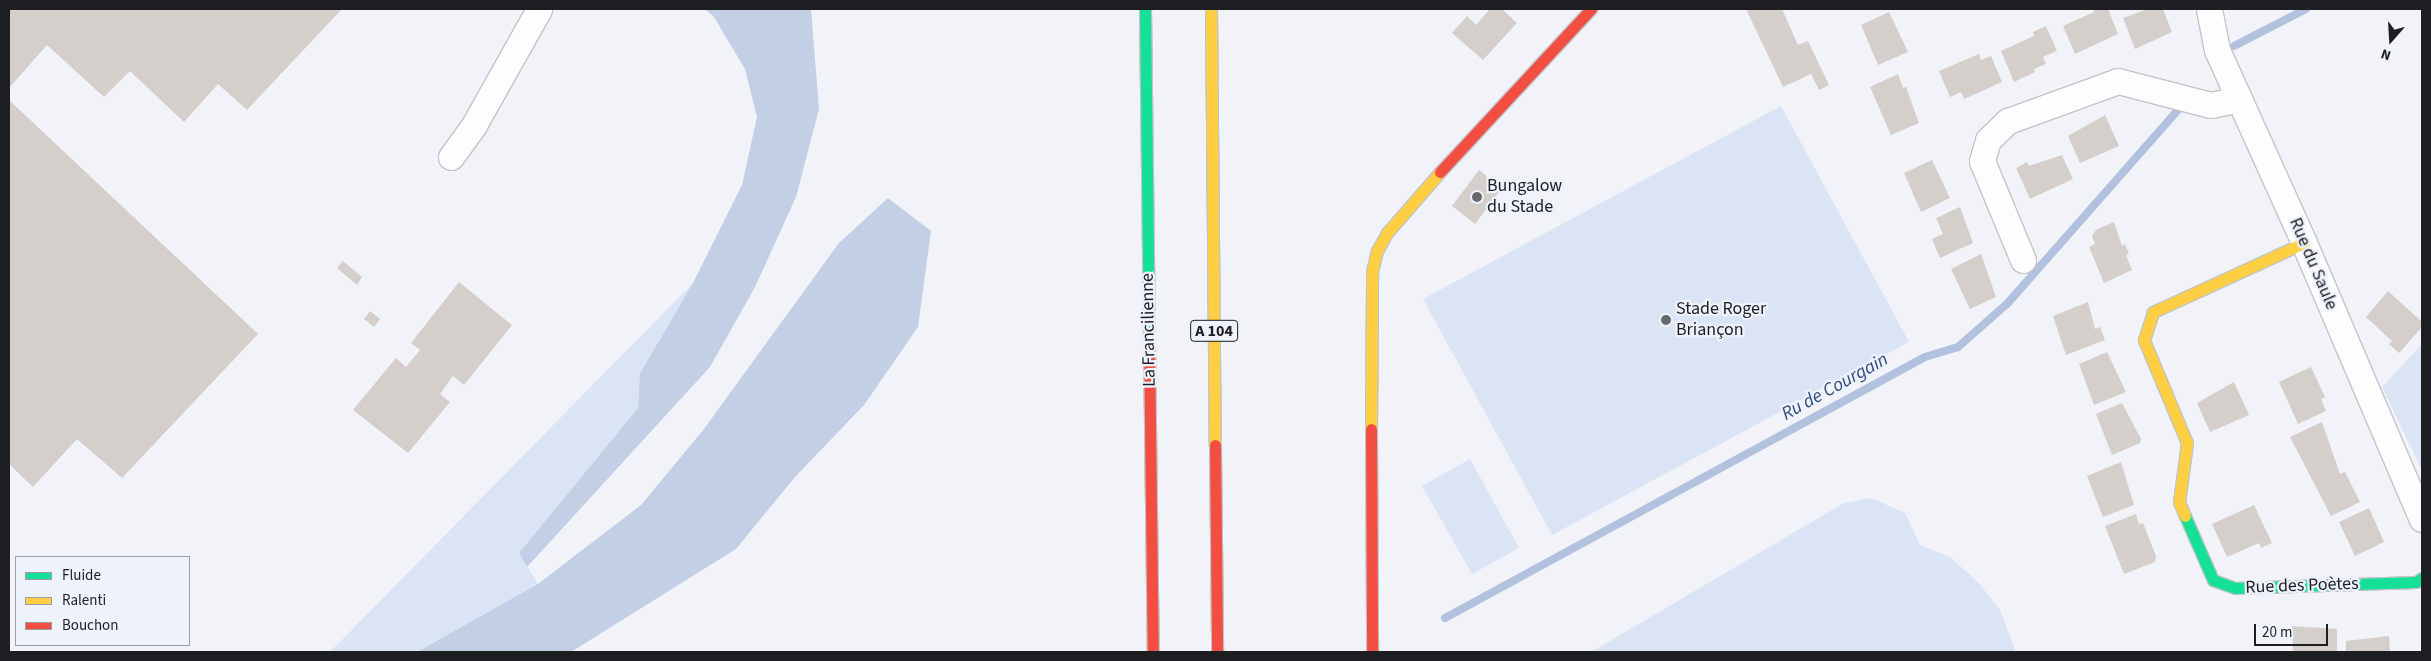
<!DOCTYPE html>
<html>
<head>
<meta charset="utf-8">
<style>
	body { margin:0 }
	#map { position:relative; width:2431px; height:661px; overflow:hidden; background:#f1f3f8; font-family:"Source Sans 3",sans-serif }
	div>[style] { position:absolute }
	.green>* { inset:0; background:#dbe4f4 }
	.forest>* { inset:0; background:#c2cfe5 }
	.stream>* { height:8px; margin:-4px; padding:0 4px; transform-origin:4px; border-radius:4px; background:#b2c1dd }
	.building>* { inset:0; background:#d4cfca }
	.roads { filter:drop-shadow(1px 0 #c2c4c8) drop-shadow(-1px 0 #c2c4c8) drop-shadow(0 1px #c2c4c8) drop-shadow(0 -1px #c2c4c8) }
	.street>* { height:25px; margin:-12.5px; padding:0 12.5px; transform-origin:12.5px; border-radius:12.5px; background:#fdfdfe }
	.fast>* { height:11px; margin:-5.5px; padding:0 5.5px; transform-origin:5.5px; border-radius:5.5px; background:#16e098 }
	.slow>* { height:11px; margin:-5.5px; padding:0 5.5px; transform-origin:5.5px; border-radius:5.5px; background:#ffcf43 }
	.jam>* { height:11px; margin:-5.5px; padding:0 5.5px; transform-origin:5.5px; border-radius:5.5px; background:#f24e42 }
	.dots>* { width:14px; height:14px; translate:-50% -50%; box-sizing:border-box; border:2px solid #eef2fb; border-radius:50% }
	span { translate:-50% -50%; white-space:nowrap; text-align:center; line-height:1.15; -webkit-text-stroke:4.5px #eef2fb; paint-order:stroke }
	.shield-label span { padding:1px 4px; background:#eef2fb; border:1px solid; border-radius:4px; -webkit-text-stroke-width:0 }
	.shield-label { font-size:16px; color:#1d1e21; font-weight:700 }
	.poi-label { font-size:18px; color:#1d1e21 }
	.left { translate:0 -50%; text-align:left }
	.street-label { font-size:18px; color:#1d1e21 }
	.water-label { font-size:19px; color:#2f4a7b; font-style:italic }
	.frame { position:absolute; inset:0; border:10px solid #1d1e21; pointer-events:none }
	.legend { position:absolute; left:15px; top:556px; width:175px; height:90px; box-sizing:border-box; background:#eef2fb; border:1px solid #9a9da4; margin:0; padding:6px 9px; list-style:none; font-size:15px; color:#1d1e21 }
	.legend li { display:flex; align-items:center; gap:10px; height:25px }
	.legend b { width:25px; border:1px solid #9a9da4 }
	.north { position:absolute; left:2366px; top:15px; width:50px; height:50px; -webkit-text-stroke:4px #eef2fb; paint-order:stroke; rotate:199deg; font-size:14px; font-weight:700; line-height:20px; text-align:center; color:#1d1e21 }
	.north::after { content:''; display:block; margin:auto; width:18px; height:22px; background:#1d1e21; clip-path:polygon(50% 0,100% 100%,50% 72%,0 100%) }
	.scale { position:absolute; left:2254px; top:624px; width:74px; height:22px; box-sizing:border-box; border:2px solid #1d1e21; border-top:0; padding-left:6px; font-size:15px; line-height:18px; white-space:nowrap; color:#1d1e21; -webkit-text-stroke:4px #eef2fb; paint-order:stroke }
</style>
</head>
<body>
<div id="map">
	<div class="green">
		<i style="clip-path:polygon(1781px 106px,1909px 342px,1552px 535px,1423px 299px)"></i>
		<i style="clip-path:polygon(693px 283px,640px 372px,638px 408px,519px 553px,538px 584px,417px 652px,330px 652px)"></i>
		<i style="clip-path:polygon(2422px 344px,2422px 470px,2382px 387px)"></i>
		<i style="clip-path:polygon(1470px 459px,1519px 548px,1472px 574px,1422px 486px)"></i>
		<i style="clip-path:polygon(1871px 498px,1905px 513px,1920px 545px,1950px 557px,1979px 583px,2000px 610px,2016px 652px,1591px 652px,1844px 503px)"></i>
	</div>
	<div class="forest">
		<i style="clip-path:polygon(705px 9px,811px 9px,819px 109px,796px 197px,755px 287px,710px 367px,527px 567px,519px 553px,638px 408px,640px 373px,693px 283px,742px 185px,757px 117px,745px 69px,714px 17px)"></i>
		<i style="clip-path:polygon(888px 198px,931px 231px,918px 327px,864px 405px,795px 477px,736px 549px,571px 652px,417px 652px,538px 584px,641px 505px,704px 429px,839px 243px)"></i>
	</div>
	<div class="stream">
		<i style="left:2234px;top:46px;width:81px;rotate:-27.2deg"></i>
		<i style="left:1445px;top:618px;width:546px;rotate:-28.54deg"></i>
		<i style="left:1925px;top:357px;width:34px;rotate:-17deg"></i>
		<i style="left:1958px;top:347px;width:65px;rotate:-41.3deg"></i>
		<i style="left:2007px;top:304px;width:260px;rotate:-48.6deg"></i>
	</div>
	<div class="building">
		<i style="clip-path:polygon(9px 9px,342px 9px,247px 110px,218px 84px,184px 122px,130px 71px,104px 97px,47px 45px,9px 88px)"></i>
		<i style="clip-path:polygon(1490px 9px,1502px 9px,1517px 23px,1483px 60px,1452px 33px,1467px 16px,1476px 25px)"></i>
		<i style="clip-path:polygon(1746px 9px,1782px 9px,1798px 45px,1808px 41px,1829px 85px,1819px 90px,1811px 74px,1783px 87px)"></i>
		<i style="clip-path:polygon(2093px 9px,2108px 9px,2118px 34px,2075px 54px,2063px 26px,2094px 12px)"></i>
		<i style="clip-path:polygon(2148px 9px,2163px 9px,2172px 32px,2135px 49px,2123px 18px)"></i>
		<i style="clip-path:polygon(1889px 12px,1908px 52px,1878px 65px,1861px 25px)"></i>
		<i style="clip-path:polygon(2046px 26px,2057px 51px,2043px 57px,2046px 64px,2034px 69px,2035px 72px,2014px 82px,2001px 51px,2034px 36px,2033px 32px)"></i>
		<i style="clip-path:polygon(1979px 54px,1981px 60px,1991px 56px,2002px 82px,1964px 99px,1961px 92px,1950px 97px,1939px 71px)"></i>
		<i style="clip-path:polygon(1898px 74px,1903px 88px,1906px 87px,1919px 123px,1891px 135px,1870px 87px)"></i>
		<i style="clip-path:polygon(9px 100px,258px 334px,122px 478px,77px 439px,33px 487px,9px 464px)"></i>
		<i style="clip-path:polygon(2105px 115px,2119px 146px,2080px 163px,2068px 136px)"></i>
		<i style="clip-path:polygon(2062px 155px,2073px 179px,2030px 199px,2016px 168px,2027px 162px,2029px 166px)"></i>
		<i style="clip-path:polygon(1932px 160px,1950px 198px,1921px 212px,1904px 173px)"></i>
		<i style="clip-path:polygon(1479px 170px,1502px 188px,1475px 224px,1452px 206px)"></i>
		<i style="clip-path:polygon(1960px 207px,1973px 243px,1940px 258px,1932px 239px,1943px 234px,1936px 218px)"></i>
		<i style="clip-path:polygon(2114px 222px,2122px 246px,2125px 244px,2129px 254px,2126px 255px,2132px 270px,2104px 283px,2089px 247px,2095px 244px,2092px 236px,2096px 230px)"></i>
		<i style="clip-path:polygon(1981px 254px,1996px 297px,1970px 309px,1951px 269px)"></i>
		<i style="clip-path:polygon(343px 261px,362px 277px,357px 285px,337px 268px)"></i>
		<i style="clip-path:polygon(459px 282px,512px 325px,464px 385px,453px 376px,440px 394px,450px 402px,408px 453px,353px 410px,396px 358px,406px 367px,420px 350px,411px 343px)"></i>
		<i style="clip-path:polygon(2388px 291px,2422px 322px,2422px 327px,2399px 353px,2389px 344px,2392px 341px,2366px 317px)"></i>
		<i style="clip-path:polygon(2088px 302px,2095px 329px,2100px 327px,2105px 340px,2066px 355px,2053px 316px)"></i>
		<i style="clip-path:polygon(370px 311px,380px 319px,374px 327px,364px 319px)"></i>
		<i style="clip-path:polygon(2107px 352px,2126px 392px,2094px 405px,2079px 364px)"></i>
		<i style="clip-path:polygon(2311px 367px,2325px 397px,2321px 399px,2326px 411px,2298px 424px,2279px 382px)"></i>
		<i style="clip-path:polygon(2234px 382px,2249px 415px,2210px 432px,2197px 403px)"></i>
		<i style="clip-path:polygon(2122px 403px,2141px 439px,2140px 443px,2112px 455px,2096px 414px)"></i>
		<i style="clip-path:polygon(2322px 422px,2340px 474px,2345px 472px,2360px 502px,2331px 516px,2290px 437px)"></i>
		<i style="clip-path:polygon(2121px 462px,2134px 505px,2103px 517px,2087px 476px)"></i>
		<i style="clip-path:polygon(2254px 505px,2272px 543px,2261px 548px,2259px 543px,2227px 557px,2212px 524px)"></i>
		<i style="clip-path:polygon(2369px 508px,2384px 542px,2355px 556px,2339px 522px)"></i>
		<i style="clip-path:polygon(2136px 514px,2139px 524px,2143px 523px,2156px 556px,2155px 562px,2124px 574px,2105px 526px)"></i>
		<i style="clip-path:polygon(2292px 626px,2337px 629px,2337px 652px,2293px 652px)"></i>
		<i style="clip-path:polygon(2389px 636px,2390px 652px,2346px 652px,2346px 641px)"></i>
	</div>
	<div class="roads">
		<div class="street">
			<i style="left:2209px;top:9px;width:42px;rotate:79deg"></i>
			<i style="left:2217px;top:50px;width:212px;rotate:65.7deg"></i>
			<i style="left:2304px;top:243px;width:300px;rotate:66.9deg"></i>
			<i style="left:451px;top:157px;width:39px;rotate:-54deg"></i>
			<i style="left:474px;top:125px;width:133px;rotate:-60.7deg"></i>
			<i style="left:2023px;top:260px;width:107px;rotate:-112.5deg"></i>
			<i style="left:1982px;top:161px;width:22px;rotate:-74deg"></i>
			<i style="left:1988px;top:140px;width:28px;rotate:-44deg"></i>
			<i style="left:2008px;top:121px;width:117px;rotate:-20deg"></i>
			<i style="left:2118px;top:81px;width:96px;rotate:14.5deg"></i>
			<i style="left:2211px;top:105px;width:29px;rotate:-12deg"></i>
		</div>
		<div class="fast">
			<i style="left:1145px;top:9px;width:333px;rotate:89.3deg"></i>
			<i style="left:2185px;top:516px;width:70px;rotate:66.4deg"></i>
			<i style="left:2213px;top:580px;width:23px;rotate:20deg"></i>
			<i style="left:2235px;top:588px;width:181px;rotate:-1.9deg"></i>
			<i style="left:2416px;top:582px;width:7px;rotate:-34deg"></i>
		</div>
		<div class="slow">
			<i style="left:1211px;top:9px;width:436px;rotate:89.5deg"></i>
			<i style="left:1371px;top:429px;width:157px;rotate:-89.6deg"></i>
			<i style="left:1372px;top:272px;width:22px;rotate:-77deg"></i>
			<i style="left:1377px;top:251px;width:21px;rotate:-61deg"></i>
			<i style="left:1387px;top:233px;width:81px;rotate:-49deg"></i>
			<i style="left:2185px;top:516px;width:15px;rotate:-113deg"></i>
			<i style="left:2179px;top:502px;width:60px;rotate:-82.3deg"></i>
			<i style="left:2187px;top:443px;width:112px;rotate:-112.7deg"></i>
			<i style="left:2144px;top:340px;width:29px;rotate:-72deg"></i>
			<i style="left:2153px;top:312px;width:166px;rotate:-24.6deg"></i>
		</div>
		<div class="jam">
			<i style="left:1440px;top:172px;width:222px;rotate:-47.2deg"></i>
			<i style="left:1149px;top:342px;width:310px;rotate:89.3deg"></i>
			<i style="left:1371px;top:429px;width:223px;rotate:89.7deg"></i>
			<i style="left:1215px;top:445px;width:207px;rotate:89.4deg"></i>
		</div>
	</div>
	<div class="dots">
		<i style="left:1477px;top:197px;background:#67696c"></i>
		<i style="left:1666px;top:320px;background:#67696c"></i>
	</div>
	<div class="shield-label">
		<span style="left:1214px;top:331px">A 104</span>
	</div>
	<div class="poi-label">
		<span class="left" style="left:1487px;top:197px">Bungalow<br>du Stade</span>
		<span class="left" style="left:1676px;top:320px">Stade Roger<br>Briançon</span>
	</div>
	<div class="street-label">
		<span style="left:2313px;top:264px;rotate:67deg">Rue du Saule</span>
		<span style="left:1149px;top:330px;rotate:-91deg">La Francilienne</span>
		<span style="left:2302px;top:586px;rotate:-2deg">Rue des Poètes</span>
	</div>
	<div class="water-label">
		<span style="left:1835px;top:387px;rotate:-29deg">Ru de Courgain</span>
	</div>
	<div class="frame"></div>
	<ul class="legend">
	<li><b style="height:6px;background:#16e098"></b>Fluide</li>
	<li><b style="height:6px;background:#ffcf43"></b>Ralenti</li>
	<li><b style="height:6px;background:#f24e42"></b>Bouchon</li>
	</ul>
	<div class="north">N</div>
	<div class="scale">20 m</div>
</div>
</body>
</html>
